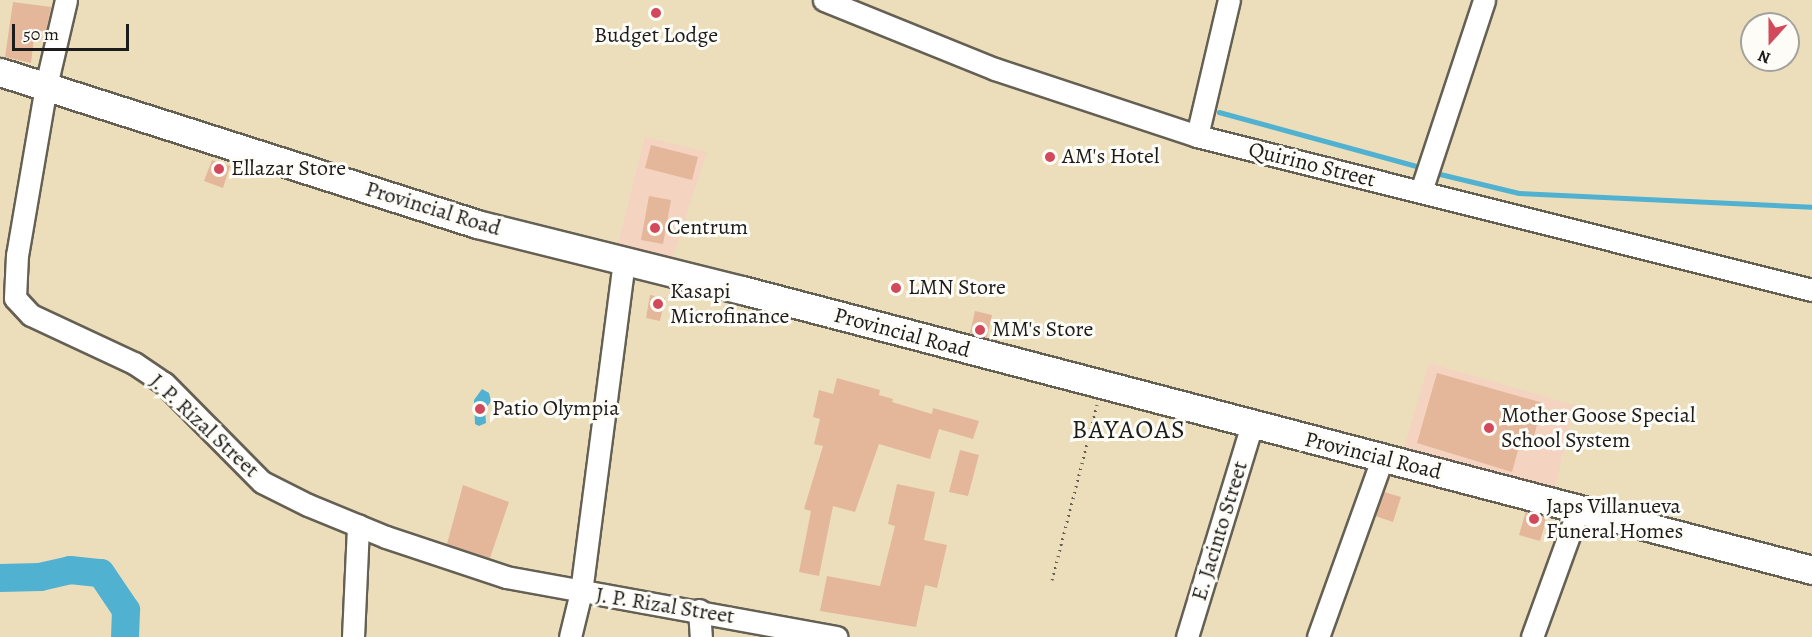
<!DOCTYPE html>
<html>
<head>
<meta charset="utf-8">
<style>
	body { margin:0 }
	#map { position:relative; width:1812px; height:637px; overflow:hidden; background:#ecdebb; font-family:Alegreya,serif }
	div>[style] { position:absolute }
	.built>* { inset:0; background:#f4d3c1 }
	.water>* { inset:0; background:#51b1d0 }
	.stream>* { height:4.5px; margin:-2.25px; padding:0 2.25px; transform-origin:2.25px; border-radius:2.25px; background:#51b1d0 }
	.river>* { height:28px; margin:-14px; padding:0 14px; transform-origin:14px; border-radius:14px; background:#51b1d0 }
	.building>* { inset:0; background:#e4b79b }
	.path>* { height:3px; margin-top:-1.5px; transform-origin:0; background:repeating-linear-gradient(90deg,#656054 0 1.5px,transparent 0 6px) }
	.roads { filter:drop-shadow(2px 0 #656054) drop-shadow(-2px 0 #656054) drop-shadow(0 2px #656054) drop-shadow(0 -2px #656054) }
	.minor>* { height:21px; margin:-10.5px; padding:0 10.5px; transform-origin:10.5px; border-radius:10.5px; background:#fff }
	.major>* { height:27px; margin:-13.5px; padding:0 13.5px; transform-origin:13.5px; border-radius:13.5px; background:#fff }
	.dots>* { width:16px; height:16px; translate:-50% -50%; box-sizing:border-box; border:3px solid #fdfcf7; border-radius:50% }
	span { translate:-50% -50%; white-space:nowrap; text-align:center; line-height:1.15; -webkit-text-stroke:6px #fdfcf7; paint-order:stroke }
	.poi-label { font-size:22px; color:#1c1c1c }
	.left { translate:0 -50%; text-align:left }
	.street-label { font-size:22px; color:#1c1c1c }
	.quarter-label { font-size:26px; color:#1c1c1c; letter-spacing:1.5px }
	.north { position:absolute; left:1740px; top:12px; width:60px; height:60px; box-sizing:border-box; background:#fdfcf7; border:2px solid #a3a29f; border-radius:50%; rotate:201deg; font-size:16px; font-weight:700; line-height:24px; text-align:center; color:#1c1c1c }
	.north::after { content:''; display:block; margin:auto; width:21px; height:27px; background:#d1495b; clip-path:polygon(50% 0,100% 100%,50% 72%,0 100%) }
	.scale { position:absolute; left:12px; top:24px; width:117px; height:27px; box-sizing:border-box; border:3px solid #1c1c1c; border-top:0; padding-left:8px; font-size:18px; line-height:21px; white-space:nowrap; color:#1c1c1c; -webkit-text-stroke:4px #fdfcf7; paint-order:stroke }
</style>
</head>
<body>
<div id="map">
	<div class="built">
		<i style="clip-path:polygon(645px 137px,707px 152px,672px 259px,618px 244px)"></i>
		<i style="clip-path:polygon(1429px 363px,1574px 405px,1555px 488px,1403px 451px)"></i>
	</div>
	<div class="water">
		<i style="clip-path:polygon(482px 389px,489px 393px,491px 401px,485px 410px,486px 423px,479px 426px,475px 424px,474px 400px)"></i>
	</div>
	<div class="stream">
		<i style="left:1219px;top:112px;width:208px;rotate:15.3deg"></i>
		<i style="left:1436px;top:173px;width:85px;rotate:13.5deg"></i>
		<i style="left:1519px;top:193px;width:293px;rotate:2.7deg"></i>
	</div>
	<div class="river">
		<i style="left:0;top:578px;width:40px;rotate:-1.4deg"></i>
		<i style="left:40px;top:577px;width:31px;rotate:-13deg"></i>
		<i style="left:70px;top:570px;width:31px;rotate:6deg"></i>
		<i style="left:101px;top:573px;width:45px;rotate:56deg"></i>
		<i style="left:126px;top:610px;width:27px;rotate:92deg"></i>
	</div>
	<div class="building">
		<i style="clip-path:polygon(13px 2px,51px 7px,46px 32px,35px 30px,31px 63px,5px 57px)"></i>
		<i style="clip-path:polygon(651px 145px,698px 157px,692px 180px,645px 168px)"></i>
		<i style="clip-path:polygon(212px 160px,230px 166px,223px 188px,204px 181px)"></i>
		<i style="clip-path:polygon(649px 196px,671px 200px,663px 244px,641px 240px)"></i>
		<i style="clip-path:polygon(650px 295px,665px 298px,660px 321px,646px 318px)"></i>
		<i style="clip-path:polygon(975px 311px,992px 315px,987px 338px,970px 333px)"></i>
		<i style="clip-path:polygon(1437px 373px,1543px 403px,1534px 436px,1523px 432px,1512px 472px,1417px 443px)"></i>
		<i style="clip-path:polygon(837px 378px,880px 390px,879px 395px,893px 399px,892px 402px,932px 414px,933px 408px,979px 421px,973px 439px,939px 429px,930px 459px,879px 444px,855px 512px,833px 506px,819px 576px,799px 572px,811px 511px,804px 509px,823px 446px,814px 444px,820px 419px,813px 417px,819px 390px,833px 394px)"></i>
		<i style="clip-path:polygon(960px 450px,979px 455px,968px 496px,949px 492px)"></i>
		<i style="clip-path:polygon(897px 484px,935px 492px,924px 540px,947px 545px,937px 588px,925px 585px,916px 627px,820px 611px,827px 576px,880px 586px,895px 526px,888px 524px)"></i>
		<i style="clip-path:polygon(463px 485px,509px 502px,490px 558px,447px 544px)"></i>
		<i style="clip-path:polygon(1384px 492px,1401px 497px,1393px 522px,1375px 516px)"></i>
		<i style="clip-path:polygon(1526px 511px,1547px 517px,1540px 541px,1519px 535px)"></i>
	</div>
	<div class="path">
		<i style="left:1052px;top:580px;width:181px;rotate:-75.6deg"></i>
	</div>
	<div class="roads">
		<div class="minor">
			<i style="left:66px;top:0;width:88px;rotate:103.1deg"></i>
			<i style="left:46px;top:86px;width:171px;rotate:99.7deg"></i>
			<i style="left:17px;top:255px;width:43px;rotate:92.7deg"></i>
			<i style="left:15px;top:298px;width:23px;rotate:47deg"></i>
			<i style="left:31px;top:315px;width:114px;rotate:25deg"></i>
			<i style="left:134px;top:363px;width:36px;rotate:34deg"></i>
			<i style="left:164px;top:383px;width:139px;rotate:45.3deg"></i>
			<i style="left:262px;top:482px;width:51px;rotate:26.6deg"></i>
			<i style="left:308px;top:505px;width:84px;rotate:22.3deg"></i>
			<i style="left:386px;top:537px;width:126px;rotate:18.4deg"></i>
			<i style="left:506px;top:577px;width:336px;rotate:10.3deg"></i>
			<i style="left:824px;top:0;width:184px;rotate:22deg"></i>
			<i style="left:995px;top:69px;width:213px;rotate:18.3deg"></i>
			<i style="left:1197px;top:136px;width:634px;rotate:14.06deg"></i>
			<i style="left:1197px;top:136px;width:140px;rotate:-76.8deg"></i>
			<i style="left:1421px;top:191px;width:201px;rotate:-71.7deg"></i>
			<i style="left:699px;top:610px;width:27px;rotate:86deg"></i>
			<i style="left:353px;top:637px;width:112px;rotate:-87.4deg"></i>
			<i style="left:570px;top:637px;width:46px;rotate:-76.3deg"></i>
			<i style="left:581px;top:592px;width:333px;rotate:-82.6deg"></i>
			<i style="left:1187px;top:637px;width:222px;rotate:-73deg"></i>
			<i style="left:1318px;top:637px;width:189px;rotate:-70.2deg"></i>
			<i style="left:1532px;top:637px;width:137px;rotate:-70deg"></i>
		</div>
		<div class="major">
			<i style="left:0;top:72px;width:501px;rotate:17.67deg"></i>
			<i style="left:477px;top:224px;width:273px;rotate:14deg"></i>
			<i style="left:742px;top:290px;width:1106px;rotate:14.66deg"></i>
		</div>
	</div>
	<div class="dots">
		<i style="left:656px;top:13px;background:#d1495b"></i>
		<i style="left:1050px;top:157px;background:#d1495b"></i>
		<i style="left:219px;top:169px;background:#d1495b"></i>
		<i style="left:655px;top:228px;background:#d1495b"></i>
		<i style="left:896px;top:288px;background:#d1495b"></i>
		<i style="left:658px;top:304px;background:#d1495b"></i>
		<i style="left:980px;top:330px;background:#d1495b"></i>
		<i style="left:480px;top:409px;background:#d1495b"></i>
		<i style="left:1489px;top:428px;background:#d1495b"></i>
		<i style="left:1534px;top:519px;background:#d1495b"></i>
	</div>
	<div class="poi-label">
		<span style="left:656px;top:36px">Budget Lodge</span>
		<span class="left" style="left:1062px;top:157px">AM's Hotel</span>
		<span class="left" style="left:231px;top:169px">Ellazar Store</span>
		<span class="left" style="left:667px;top:228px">Centrum</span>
		<span class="left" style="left:908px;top:288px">LMN Store</span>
		<span class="left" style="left:670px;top:304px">Kasapi<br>Microfinance</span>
		<span class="left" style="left:992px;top:330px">MM's Store</span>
		<span class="left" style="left:492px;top:409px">Patio Olympia</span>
		<span class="left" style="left:1501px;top:428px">Mother Goose Special<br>School System</span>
		<span class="left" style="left:1546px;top:519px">Japs Villanueva<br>Funeral Homes</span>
	</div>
	<div class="street-label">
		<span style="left:1312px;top:165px;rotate:14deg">Quirino Street</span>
		<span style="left:433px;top:209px;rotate:17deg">Provincial Road</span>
		<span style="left:902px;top:333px;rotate:15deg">Provincial Road</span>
		<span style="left:204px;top:426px;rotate:43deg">J. P. Rizal Street</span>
		<span style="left:1373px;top:456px;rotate:14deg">Provincial Road</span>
		<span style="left:1220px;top:531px;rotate:-73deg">E. Jacinto Street</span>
		<span style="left:665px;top:606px;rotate:9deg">J. P. Rizal Street</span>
	</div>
	<div class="quarter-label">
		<span style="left:1129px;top:430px">BAYAOAS</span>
	</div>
	<div class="north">N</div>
	<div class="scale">50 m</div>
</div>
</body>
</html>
